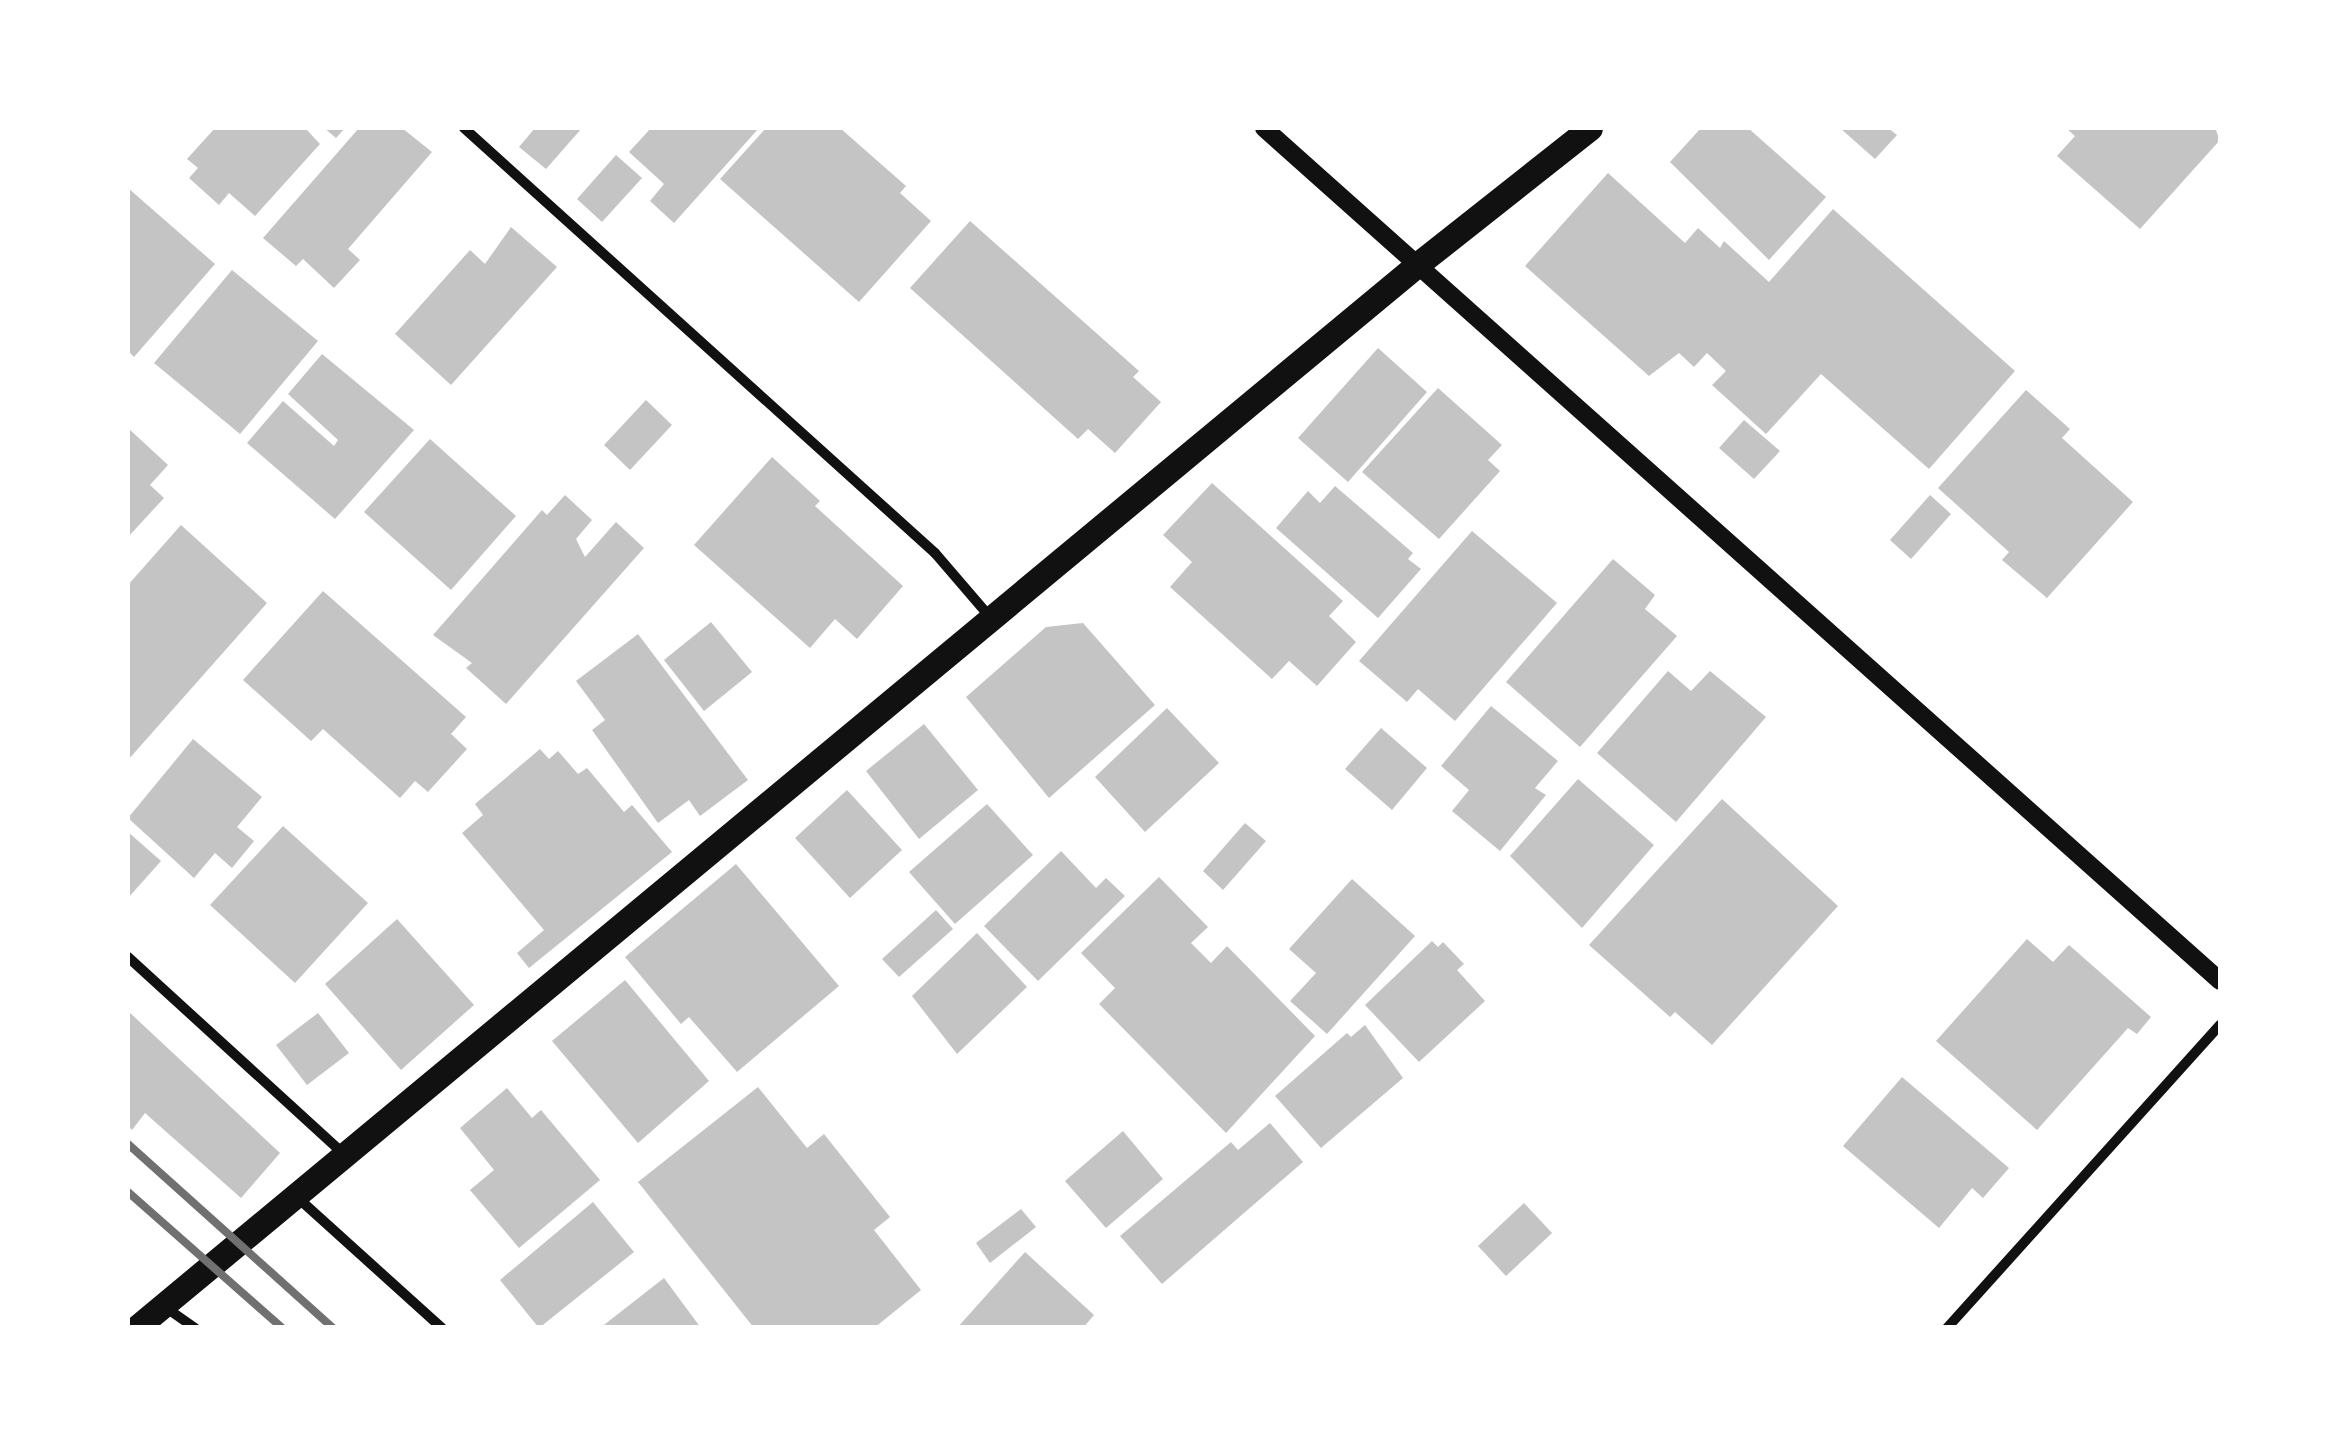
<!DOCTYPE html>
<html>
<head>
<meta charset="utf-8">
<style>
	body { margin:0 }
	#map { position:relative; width:2348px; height:1455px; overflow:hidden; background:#fff; font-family:Jost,sans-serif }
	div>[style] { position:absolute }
	.building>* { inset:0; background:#c4c4c4 }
	.minor>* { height:10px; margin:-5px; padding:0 5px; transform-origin:5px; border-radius:5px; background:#111 }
	.tertiary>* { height:18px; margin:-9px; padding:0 9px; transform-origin:9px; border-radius:9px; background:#111 }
	.primary>* { height:25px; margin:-12.5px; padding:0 12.5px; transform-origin:12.5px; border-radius:12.5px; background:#111 }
	.rail>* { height:8px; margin:-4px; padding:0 4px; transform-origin:4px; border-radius:4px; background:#707070 }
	span { translate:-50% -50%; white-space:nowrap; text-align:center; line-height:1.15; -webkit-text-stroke:10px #fff; paint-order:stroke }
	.frame { position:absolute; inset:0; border:130px solid #fff; pointer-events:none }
</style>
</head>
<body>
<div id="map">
	<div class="building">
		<i style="clip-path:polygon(215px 128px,305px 128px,320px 144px,255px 216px,229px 193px,219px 205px,189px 178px,198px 168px,187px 159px)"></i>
		<i style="clip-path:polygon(324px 128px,345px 128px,336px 138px)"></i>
		<i style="clip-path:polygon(359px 128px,402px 128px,432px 152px,348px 249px,360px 260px,334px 288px,303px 259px,296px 266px,263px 238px)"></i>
		<i style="clip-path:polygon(535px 128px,582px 128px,546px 169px,519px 147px)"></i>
		<i style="clip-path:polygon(651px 128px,759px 128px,674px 223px,650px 201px,664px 184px,629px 152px)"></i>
		<i style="clip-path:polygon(766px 128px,840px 128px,906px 186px,900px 193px,931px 221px,859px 302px,720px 179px)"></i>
		<i style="clip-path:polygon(1701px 128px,1748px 128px,1826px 197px,1769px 260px,1670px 162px)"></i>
		<i style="clip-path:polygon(1840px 128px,1888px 128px,1897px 135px,1875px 159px)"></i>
		<i style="clip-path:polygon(2066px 128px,2215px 128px,2220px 140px,2140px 229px,2057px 156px,2075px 136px)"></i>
		<i style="clip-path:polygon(616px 155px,642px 178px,602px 222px,577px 199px)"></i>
		<i style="clip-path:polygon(1608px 173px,1685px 243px,1698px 228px,1720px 248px,1724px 241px,1769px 282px,1833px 209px,2015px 371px,1929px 469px,1821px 374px,1766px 434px,1712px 385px,1726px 371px,1707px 353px,1694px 367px,1679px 353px,1649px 376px,1525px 266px)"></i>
		<i style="clip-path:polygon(128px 188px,215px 264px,134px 357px,128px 351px)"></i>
		<i style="clip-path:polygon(970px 221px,1139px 371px,1133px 377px,1161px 402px,1115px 453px,1088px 429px,1078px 439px,910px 288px)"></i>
		<i style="clip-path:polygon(511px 227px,557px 267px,451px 385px,395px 334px,470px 250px,485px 264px)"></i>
		<i style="clip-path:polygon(232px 270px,318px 341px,240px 434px,154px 363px)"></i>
		<i style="clip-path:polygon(1378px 348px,1427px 392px,1348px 482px,1298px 438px)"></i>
		<i style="clip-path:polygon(322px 354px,414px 430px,335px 519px,247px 443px,283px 401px,334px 446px,338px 440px,288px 394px)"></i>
		<i style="clip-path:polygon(1438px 388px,1502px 445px,1488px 460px,1500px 471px,1439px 539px,1362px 472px)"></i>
		<i style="clip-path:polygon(2026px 390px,2070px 429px,2062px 438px,2133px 502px,2047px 598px,2002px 560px,2009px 552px,1938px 488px)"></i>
		<i style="clip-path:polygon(646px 400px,672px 425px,630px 470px,604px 445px)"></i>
		<i style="clip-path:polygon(1744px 420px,1780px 451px,1754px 479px,1719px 448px)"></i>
		<i style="clip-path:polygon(128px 428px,168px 465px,150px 485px,164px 498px,128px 537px)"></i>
		<i style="clip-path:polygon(430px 439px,516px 516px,451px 590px,364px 512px)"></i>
		<i style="clip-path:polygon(772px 457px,820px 501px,815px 506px,903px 586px,857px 639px,835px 619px,810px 648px,694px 545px)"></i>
		<i style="clip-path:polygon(1212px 483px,1343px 601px,1329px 616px,1356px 642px,1317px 686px,1289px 661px,1272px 679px,1170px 587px,1192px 562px,1163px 535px)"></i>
		<i style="clip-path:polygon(1335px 486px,1413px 553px,1408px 559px,1421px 569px,1378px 618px,1276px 528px,1308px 491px,1320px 503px)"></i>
		<i style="clip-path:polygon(565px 495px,592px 520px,576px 539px,585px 557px,616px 522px,644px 548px,506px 704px,466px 668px,472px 663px,433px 635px,542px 510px,547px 515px)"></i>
		<i style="clip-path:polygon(1930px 495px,1951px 514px,1911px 559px,1890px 540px)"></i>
		<i style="clip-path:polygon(181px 525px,267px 603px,128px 760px,128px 585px)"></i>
		<i style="clip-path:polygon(1472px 531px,1557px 603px,1455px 721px,1418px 689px,1407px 702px,1359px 661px)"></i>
		<i style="clip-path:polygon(1613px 559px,1655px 595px,1645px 609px,1677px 636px,1580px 747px,1506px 682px)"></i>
		<i style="clip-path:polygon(323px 591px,466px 717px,451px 734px,467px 749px,428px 792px,415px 781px,400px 798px,323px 729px,311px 741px,243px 680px)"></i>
		<i style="clip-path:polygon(711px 622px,752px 672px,704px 711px,664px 660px)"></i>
		<i style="clip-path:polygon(1083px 623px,1155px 705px,1049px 798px,966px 697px,1046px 627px)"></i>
		<i style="clip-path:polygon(638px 634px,748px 780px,700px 816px,689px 800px,658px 823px,592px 730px,605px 720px,576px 681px)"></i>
		<i style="clip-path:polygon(1668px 671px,1691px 691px,1710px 671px,1766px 717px,1676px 822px,1597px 753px)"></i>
		<i style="clip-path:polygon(1491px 706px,1558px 761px,1535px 788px,1546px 795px,1500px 851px,1452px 811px,1469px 790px,1441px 766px)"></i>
		<i style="clip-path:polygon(1167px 708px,1219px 763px,1145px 832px,1095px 777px)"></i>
		<i style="clip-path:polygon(924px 724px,978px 790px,919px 839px,866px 771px)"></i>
		<i style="clip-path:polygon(1381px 728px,1427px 768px,1392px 810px,1345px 769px)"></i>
		<i style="clip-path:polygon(193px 739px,262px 797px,237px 827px,254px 841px,232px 868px,215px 853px,194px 878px,128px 818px)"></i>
		<i style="clip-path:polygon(540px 749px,549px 759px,558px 751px,578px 774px,587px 768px,624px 812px,632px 805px,672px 852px,529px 968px,517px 953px,544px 930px,462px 833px,483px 815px,475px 804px)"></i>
		<i style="clip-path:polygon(1578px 779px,1654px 845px,1582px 928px,1510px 856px)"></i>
		<i style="clip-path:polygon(847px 790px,902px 850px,850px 898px,795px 838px)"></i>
		<i style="clip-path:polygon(1722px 799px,1838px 906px,1712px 1045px,1675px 1012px,1670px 1017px,1589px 945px)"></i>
		<i style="clip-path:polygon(987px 804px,1033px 855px,955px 924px,909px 872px)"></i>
		<i style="clip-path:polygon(1245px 823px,1266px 841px,1223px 890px,1203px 871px)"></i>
		<i style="clip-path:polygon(283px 826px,368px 903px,295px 983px,210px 905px)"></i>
		<i style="clip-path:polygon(128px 832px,161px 861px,128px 898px)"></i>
		<i style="clip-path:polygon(1061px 851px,1096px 888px,1106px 878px,1125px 896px,1038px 981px,984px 926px)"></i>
		<i style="clip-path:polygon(736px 864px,839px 986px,737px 1072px,689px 1017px,681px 1024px,625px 957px)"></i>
		<i style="clip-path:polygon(1159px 877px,1208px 927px,1191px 943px,1211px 963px,1227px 946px,1315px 1036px,1226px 1133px,1099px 1004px,1115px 988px,1081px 953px)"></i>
		<i style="clip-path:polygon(1352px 879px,1415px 936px,1327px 1034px,1290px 1001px,1316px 973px,1289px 949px)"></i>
		<i style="clip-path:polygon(936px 910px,953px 929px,899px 977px,882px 959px)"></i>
		<i style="clip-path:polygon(397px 919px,474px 1005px,401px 1070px,325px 984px)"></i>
		<i style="clip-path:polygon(977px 933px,1027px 987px,957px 1054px,912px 996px)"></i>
		<i style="clip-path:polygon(2027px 939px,2053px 962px,2069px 945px,2151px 1017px,2137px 1034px,2128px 1028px,2037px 1130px,1936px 1041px)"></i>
		<i style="clip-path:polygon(1432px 941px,1438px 947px,1443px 942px,1464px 964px,1457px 970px,1485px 1001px,1419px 1062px,1365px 1005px)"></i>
		<i style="clip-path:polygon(625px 980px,709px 1081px,638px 1143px,552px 1041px)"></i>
		<i style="clip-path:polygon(128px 1011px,280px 1153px,241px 1198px,145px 1113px,132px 1130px,128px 1126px)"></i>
		<i style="clip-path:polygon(318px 1013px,349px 1053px,307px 1085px,276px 1045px)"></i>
		<i style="clip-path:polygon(1365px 1025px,1403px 1078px,1321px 1148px,1275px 1096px,1347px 1033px,1351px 1037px)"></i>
		<i style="clip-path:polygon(1902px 1077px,2009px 1168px,1983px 1198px,1972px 1188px,1939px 1228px,1843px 1146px)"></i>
		<i style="clip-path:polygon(758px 1087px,807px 1148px,824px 1134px,890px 1217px,874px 1230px,921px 1290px,874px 1328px,754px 1328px,638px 1182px)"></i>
		<i style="clip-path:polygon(507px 1088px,532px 1118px,541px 1110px,600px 1180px,519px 1248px,470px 1190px,494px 1170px,460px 1128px)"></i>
		<i style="clip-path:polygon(1270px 1123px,1303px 1162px,1162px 1284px,1120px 1236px,1231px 1142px,1238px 1150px)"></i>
		<i style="clip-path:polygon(1123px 1131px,1163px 1179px,1106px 1228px,1065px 1181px)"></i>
		<i style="clip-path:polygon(593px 1202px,634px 1252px,539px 1328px,500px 1280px)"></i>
		<i style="clip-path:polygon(1524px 1203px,1552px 1233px,1506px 1276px,1478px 1246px)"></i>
		<i style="clip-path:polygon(1021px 1209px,1036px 1227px,990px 1263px,976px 1243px)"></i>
		<i style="clip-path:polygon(1025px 1252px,1094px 1315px,1083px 1328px,957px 1328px)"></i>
		<i style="clip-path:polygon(664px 1278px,701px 1328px,600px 1328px)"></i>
	</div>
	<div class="minor">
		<i style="left:464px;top:128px;width:634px;rotate:42.06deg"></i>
		<i style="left:935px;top:553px;width:84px;rotate:49.3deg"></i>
		<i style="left:128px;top:957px;width:294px;rotate:42.4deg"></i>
		<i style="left:298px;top:1198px;width:194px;rotate:42.1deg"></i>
		<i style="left:165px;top:1307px;width:37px;rotate:35deg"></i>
		<i style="left:1947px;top:1328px;width:408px;rotate:-48deg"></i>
	</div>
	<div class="tertiary">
		<i style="left:1264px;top:128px;width:1281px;rotate:41.74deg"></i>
	</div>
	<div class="primary">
		<i style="left:136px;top:1328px;width:1666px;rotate:-39.69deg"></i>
		<i style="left:1418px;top:264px;width:219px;rotate:-38.3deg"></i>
	</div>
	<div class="rail">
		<i style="left:128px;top:1144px;width:275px;rotate:41.9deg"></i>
		<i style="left:128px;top:1192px;width:205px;rotate:41.4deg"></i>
	</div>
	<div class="frame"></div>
</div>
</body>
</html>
